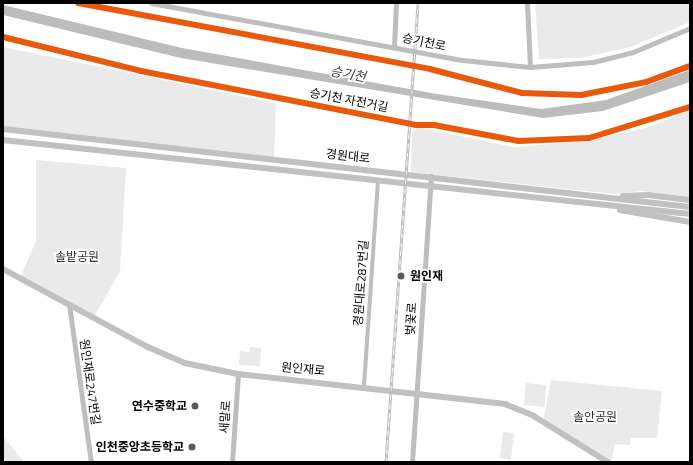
<!DOCTYPE html>
<html>
<head>
<meta charset="utf-8">
<style>
	body { margin:0 }
	#map { position:relative; width:693px; height:465px; overflow:hidden; background:#fff; font-family:"Titillium Web","Noto Sans KR",sans-serif }
	div>[style] { position:absolute }
	.green>* { inset:0; background:#eaeaea }
	.water>* { inset:0; background:#bcbcbc }
	.minor>* { height:4px; margin:-2px; padding:0 2px; transform-origin:2px; border-radius:2px; background:#bebebe }
	.tertiary>* { height:5px; margin:-2.5px; padding:0 2.5px; transform-origin:2.5px; border-radius:2.5px; background:#bebebe }
	.secondary>* { height:5.5px; margin:-2.75px; padding:0 2.75px; transform-origin:2.75px; border-radius:2.75px; background:#c1c1c1 }
	.rail>* { height:3px; margin-top:-1.5px; transform-origin:0; background:repeating-linear-gradient(90deg,#fff 0 4.5px,#bdbdbd 0 9px); box-sizing:border-box; border-block:1px solid #bdbdbd }
	.cycleway>* { height:6px; margin:-3px; padding:0 3px; transform-origin:3px; border-radius:3px; background:#e8590c }
	.dots>* { width:11px; height:11px; translate:-50% -50%; box-sizing:border-box; border:2px solid #fff; border-radius:50% }
	span { translate:-50% -50%; white-space:nowrap; text-align:center; line-height:1.15; -webkit-text-stroke:3.5px #fff; paint-order:stroke }
	.street-label { font-size:12px; color:#000 }
	.park-label { font-size:12px; color:#2f2f2f }
	.poi-label { font-size:12px; color:#000; font-weight:700 }
	.left { translate:0 -50%; text-align:left }
	.right { translate:-100% -50%; text-align:right }
	.water-label { font-size:13px; color:#404040; font-style:italic }
	.frame { position:absolute; inset:0; border:4px solid #000; pointer-events:none }
</style>
</head>
<body>
<div id="map">
	<div class="green">
		<i style="clip-path:polygon(535px 3px,690px 3px,690px 22px,631px 47px,580px 58px,539px 59px)"></i>
		<i style="clip-path:polygon(3px 47px,276px 103px,274px 159px,3px 129px)"></i>
		<i style="clip-path:polygon(690px 110px,690px 197px,641px 191px,614px 194px,411px 172px,412px 133px,417px 127px,514px 147px,586px 141px,649px 127px)"></i>
		<i style="clip-path:polygon(36px 160px,126px 168px,120px 272px,93px 318px,20px 278px,36px 241px)"></i>
		<i style="clip-path:polygon(250px 347px,261px 348px,260px 366px,239px 365px,240px 351px,249px 352px)"></i>
		<i style="clip-path:polygon(551px 380px,662px 391px,657px 438px,631px 438px,630px 445px,615px 444px,611px 462px,608px 462px,543px 422px)"></i>
		<i style="clip-path:polygon(526px 383px,546px 385px,545px 407px,524px 405px)"></i>
		<i style="clip-path:polygon(503px 432px,514px 433px,511px 460px,500px 458px)"></i>
		<i style="clip-path:polygon(3px 436px,24px 462px,3px 462px)"></i>
	</div>
	<div class="water">
		<i style="clip-path:polygon(3px 5px,182px 48px,437px 94px,541px 109px,606px 100px,690px 70px,690px 82px,603px 111px,543px 118px,181px 58px,3px 15px)"></i>
	</div>
	<div class="minor">
		<i style="left:364px;top:386px;width:204px;rotate:-86.1deg"></i>
	</div>
	<div class="tertiary">
		<i style="left:151px;top:3px;width:317px;rotate:10.4deg"></i>
		<i style="left:463px;top:60px;width:67px;rotate:6deg"></i>
		<i style="left:530px;top:67px;width:63px;rotate:-4.5deg"></i>
		<i style="left:593px;top:62px;width:41px;rotate:-14deg"></i>
		<i style="left:633px;top:52px;width:62px;rotate:-22.8deg"></i>
		<i style="left:527px;top:3px;width:64px;rotate:87.3deg"></i>
		<i style="left:394px;top:46px;width:43px;rotate:-87.3deg"></i>
		<i style="left:69px;top:304px;width:160px;rotate:82.1deg"></i>
		<i style="left:232px;top:462px;width:88px;rotate:-86.1deg"></i>
		<i style="left:412px;top:462px;width:287px;rotate:-86.2deg"></i>
	</div>
	<div class="secondary">
		<i style="left:3px;top:129px;width:691px;rotate:6.48deg"></i>
		<i style="left:3px;top:140px;width:691px;rotate:6.15deg"></i>
		<i style="left:623px;top:196px;width:25px;rotate:-2deg"></i>
		<i style="left:648px;top:195px;width:42px;rotate:6.8deg"></i>
		<i style="left:620px;top:210px;width:71px;rotate:9.7deg"></i>
		<i style="left:3px;top:269px;width:165px;rotate:28.3deg"></i>
		<i style="left:148px;top:347px;width:40px;rotate:23.4deg"></i>
		<i style="left:185px;top:363px;width:54px;rotate:11.7deg"></i>
		<i style="left:238px;top:374px;width:269px;rotate:6.4deg"></i>
		<i style="left:505px;top:404px;width:31px;rotate:22deg"></i>
		<i style="left:534px;top:416px;width:87px;rotate:31.9deg"></i>
	</div>
	<div class="rail">
		<i style="left:386px;top:462px;width:460px;rotate:-86deg"></i>
	</div>
	<div class="cycleway">
		<i style="left:78px;top:3px;width:358px;rotate:10.6deg"></i>
		<i style="left:430px;top:69px;width:95px;rotate:14.6deg"></i>
		<i style="left:522px;top:93px;width:59px;rotate:1.9deg"></i>
		<i style="left:581px;top:95px;width:66px;rotate:-11.3deg"></i>
		<i style="left:646px;top:82px;width:47px;rotate:-20deg"></i>
		<i style="left:3px;top:37px;width:142px;rotate:13.8deg"></i>
		<i style="left:141px;top:71px;width:280px;rotate:11.1deg"></i>
		<i style="left:416px;top:125px;width:18px"></i>
		<i style="left:434px;top:125px;width:86px;rotate:10.7deg"></i>
		<i style="left:519px;top:141px;width:70px;rotate:-2.5deg"></i>
		<i style="left:589px;top:138px;width:106px;rotate:-17.1deg"></i>
	</div>
	<div class="dots">
		<i style="left:401px;top:276px;background:#595959"></i>
		<i style="left:195px;top:406px;background:#595959"></i>
		<i style="left:192px;top:447px;background:#595959"></i>
	</div>
	<div class="street-label">
		<span style="left:424px;top:42px;rotate:12deg">승기천로</span>
		<span style="left:349px;top:100px;rotate:11deg">승기천 자전거길</span>
		<span style="left:348px;top:156px;rotate:6deg">경원대로</span>
		<span style="left:361px;top:283px;rotate:-86deg">경원대로287번길</span>
		<span style="left:411px;top:319px;rotate:-86deg">벚꽃로</span>
		<span style="left:303px;top:369px;rotate:5deg">원인재로</span>
		<span style="left:90px;top:382px;rotate:82deg">원인재로247번길</span>
		<span style="left:225px;top:417px;rotate:-86deg">새말로</span>
	</div>
	<div class="park-label">
		<span style="left:77px;top:257px">솔밭공원</span>
		<span style="left:595px;top:417px">솔안공원</span>
	</div>
	<div class="poi-label">
		<span class="left" style="left:410px;top:276px">원인재</span>
		<span class="right" style="left:187px;top:406px">연수중학교</span>
		<span class="right" style="left:184px;top:447px">인천중앙초등학교</span>
	</div>
	<div class="water-label">
		<span style="left:348px;top:74px;rotate:10deg">승기천</span>
	</div>
	<div class="frame"></div>
</div>
</body>
</html>
